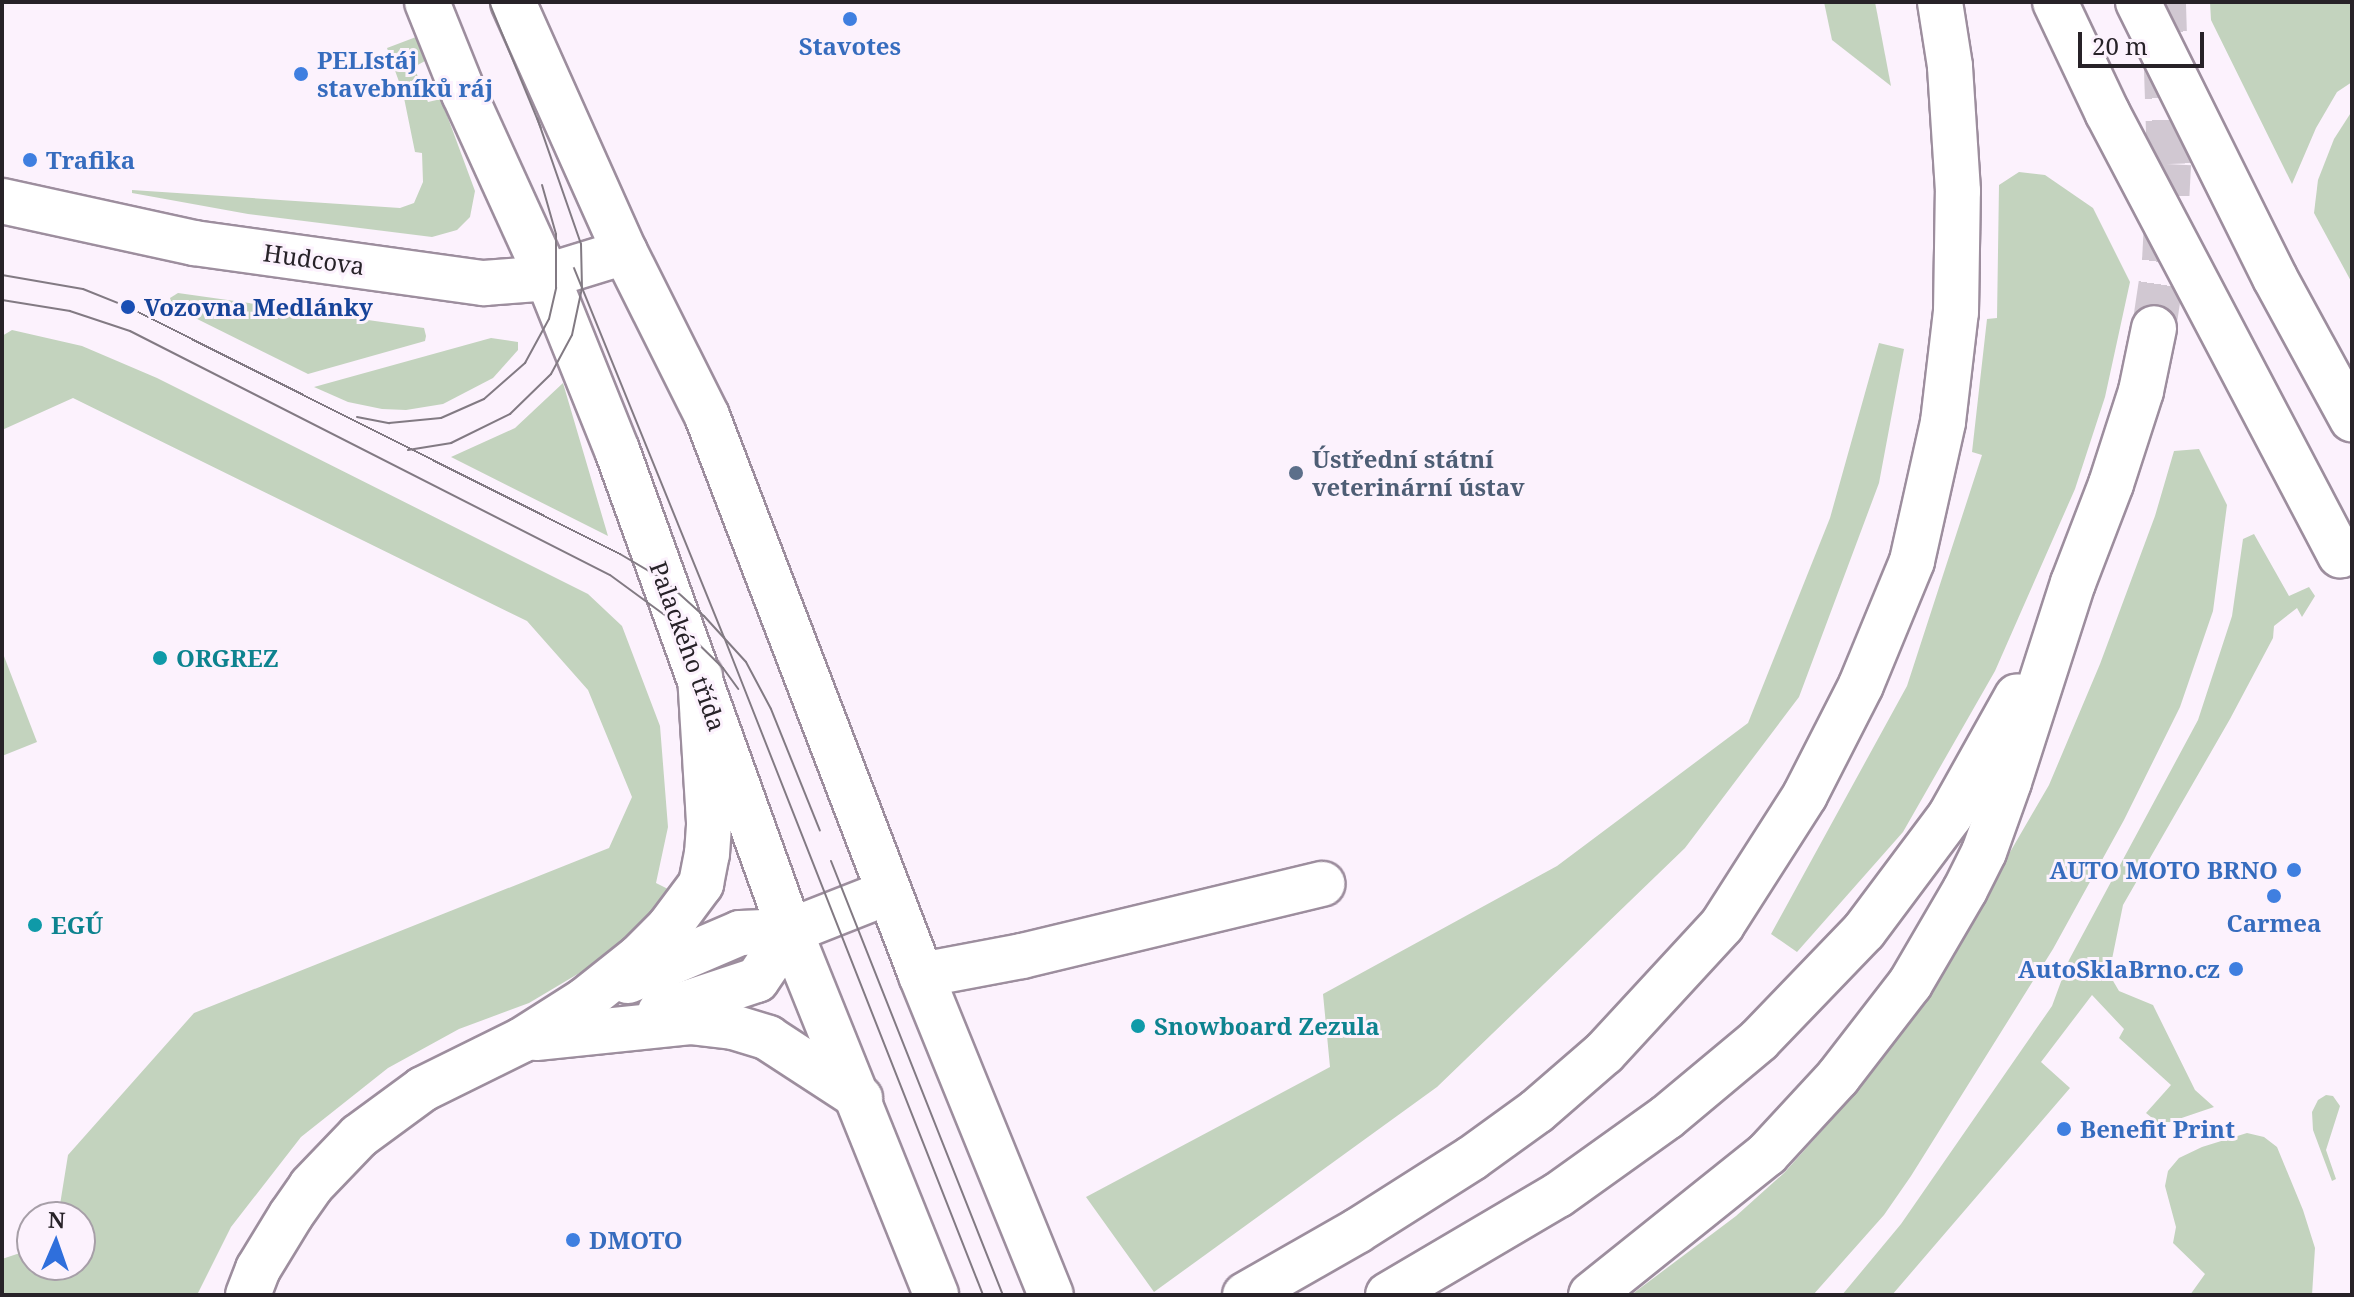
<!DOCTYPE html>
<html>
<head>
<meta charset="utf-8">
<style>
	body { margin:0 }
	#map { position:relative; width:2354px; height:1297px; overflow:hidden; background:#fcf2fd; font-family:"Noto Serif",serif }
	div>[style] { position:absolute }
	.green>* { inset:0; background:#c3d3be }
	.trunk-tunnel>* { height:44px; margin-top:-22px; transform-origin:0; background:repeating-linear-gradient(90deg,#d1c8d2 0 44px,transparent 0 66px) }
	.roads { filter:drop-shadow(2px 0 #9d8e9e) drop-shadow(-2px 0 #9d8e9e) drop-shadow(0 2px #9d8e9e) drop-shadow(0 -2px #9d8e9e) }
	.minor>* { height:44px; margin:-22px; padding:0 22px; transform-origin:22px; border-radius:22px; background:#fff }
	.tertiary>* { height:44px; margin:-22px; padding:0 22px; transform-origin:22px; border-radius:22px; background:#fff }
	.trunk>* { height:44px; margin:-22px; padding:0 22px; transform-origin:22px; border-radius:22px; background:#fff }
	.tram>* { height:2px; margin:-1px; padding:0 1px; transform-origin:1px; border-radius:1px; background:#827a83 }
	.bridges { filter:drop-shadow(2px 0 #9d8e9e) drop-shadow(-2px 0 #9d8e9e) drop-shadow(0 2px #9d8e9e) drop-shadow(0 -2px #9d8e9e) }
	.trunk-bridge>* { height:44px; margin:-22px; padding:0 22px; transform-origin:22px; border-radius:22px; background:#fff }
	.dots>* { width:22px; height:22px; translate:-50% -50%; box-sizing:border-box; border:4px solid #fcf2fd; border-radius:50% }
	span { translate:-50% -50%; white-space:nowrap; text-align:center; line-height:1.15; -webkit-text-stroke:6px #fcf2fd; paint-order:stroke }
	.shop-label { font-size:24px; color:#366cbe; font-weight:700 }
	.left { translate:0 -50%; text-align:left }
	.right { translate:-100% -50%; text-align:right }
	.street-label { font-size:24px; color:#272228 }
	.transit-label { font-size:24px; color:#164399; font-weight:700 }
	.service-label { font-size:24px; color:#4e5e75; font-weight:700 }
	.culture-label { font-size:24px; color:#0d838f; font-weight:700 }
	.frame { position:absolute; inset:0; border:4px solid #272228; pointer-events:none }
	.north { position:absolute; left:16px; top:1201px; width:80px; height:80px; box-sizing:border-box; background:#fcf2fd; border:2px solid #a79fa8; border-radius:50%; rotate:2deg; font-size:22px; font-weight:700; line-height:32px; text-align:center; color:#272228 }
	.north::after { content:''; display:block; margin:auto; width:28px; height:36px; background:#2f6fdc; clip-path:polygon(50% 0,100% 100%,50% 72%,0 100%) }
	.scale { position:absolute; left:2078px; top:32px; width:126px; height:36px; box-sizing:border-box; border:4px solid #272228; border-top:0; padding-left:10px; font-size:24px; line-height:28px; white-space:nowrap; color:#272228; -webkit-text-stroke:6px #fcf2fd; paint-order:stroke }
</style>
</head>
<body>
<div id="map">
	<div class="green">
		<i style="clip-path:polygon(1824px 2px,1875px 2px,1891px 86px,1832px 40px)"></i>
		<i style="clip-path:polygon(2210px 2px,2352px 2px,2352px 82px,2337px 92px,2316px 128px,2292px 184px,2211px 20px)"></i>
		<i style="clip-path:polygon(416px 37px,425px 61px,414px 67px,428px 102px,441px 99px,475px 191px,470px 217px,457px 230px,432px 237px,248px 214px,132px 193px,132px 190px,400px 208px,414px 203px,423px 182px,422px 153px,415px 152px,403px 93px,387px 48px)"></i>
		<i style="clip-path:polygon(2352px 111px,2352px 283px,2314px 213px,2318px 180px,2334px 139px)"></i>
		<i style="clip-path:polygon(2019px 172px,2045px 175px,2093px 208px,2130px 282px,2105px 397px,2075px 489px,1995px 671px,1903px 832px,1797px 952px,1771px 934px,1907px 686px,1982px 455px,1972px 452px,1987px 319px,1997px 318px,1999px 185px)"></i>
		<i style="clip-path:polygon(178px 293px,424px 328px,426px 336px,425px 341px,308px 374px,173px 307px,170px 298px)"></i>
		<i style="clip-path:polygon(12px 330px,82px 346px,157px 378px,588px 594px,622px 626px,660px 726px,668px 827px,656px 883px,674px 892px,613px 953px,529px 1003px,459px 1029px,388px 1068px,301px 1137px,231px 1227px,197px 1295px,2px 1295px,2px 1259px,32px 1249px,32px 1265px,80px 1265px,80px 1217px,58px 1217px,68px 1155px,194px 1013px,609px 848px,632px 797px,588px 690px,527px 621px,73px 398px,2px 430px,2px 336px)"></i>
		<i style="clip-path:polygon(491px 338px,518px 342px,518px 350px,493px 378px,443px 404px,406px 410px,382px 409px,348px 402px,314px 387px)"></i>
		<i style="clip-path:polygon(1879px 343px,1904px 349px,1879px 483px,1799px 697px,1685px 848px,1437px 1087px,1154px 1292px,1086px 1197px,1330px 1067px,1323px 994px,1557px 866px,1748px 723px,1830px 518px)"></i>
		<i style="clip-path:polygon(563px 383px,608px 536px,451px 457px,515px 428px)"></i>
		<i style="clip-path:polygon(2199px 449px,2227px 505px,2213px 611px,2180px 707px,2124px 820px,2053px 949px,1911px 1176px,1884px 1215px,1813px 1295px,1631px 1295px,1736px 1216px,1784px 1173px,1844px 1106px,1922px 1004px,2049px 785px,2100px 664px,2155px 516px,2174px 451px)"></i>
		<i style="clip-path:polygon(2254px 534px,2289px 596px,2309px 587px,2315px 596px,2302px 617px,2297px 608px,2274px 626px,2273px 638px,2230px 719px,2123px 905px,2109px 974px,2119px 991px,2153px 1005px,2195px 1090px,2214px 1107px,2161px 1125px,2146px 1113px,2171px 1085px,2119px 1038px,2124px 1029px,2092px 995px,2041px 1062px,2070px 1088px,1892px 1295px,1842px 1295px,1901px 1224px,2052px 1006px,2069px 960px,2198px 720px,2232px 616px,2243px 539px)"></i>
		<i style="clip-path:polygon(2px 651px,37px 742px,2px 756px)"></i>
		<i style="clip-path:polygon(2326px 1095px,2333px 1096px,2340px 1106px,2326px 1150px,2336px 1179px,2332px 1181px,2313px 1130px,2312px 1112px,2318px 1100px)"></i>
		<i style="clip-path:polygon(2247px 1133px,2264px 1137px,2277px 1147px,2303px 1210px,2315px 1248px,2312px 1295px,2190px 1295px,2205px 1274px,2173px 1243px,2176px 1227px,2165px 1186px,2168px 1171px,2179px 1158px,2202px 1147px)"></i>
	</div>
	<div class="trunk-tunnel">
		<i style="left:2154px;top:328px;width:68px;rotate:-81.5deg"></i>
		<i style="left:2164px;top:261px;width:97px;rotate:-87deg"></i>
		<i style="left:2169px;top:164px;width:162px;rotate:-91.8deg"></i>
	</div>
	<div class="roads">
		<div class="minor">
			<i style="left:921px;top:975px;width:103px;rotate:-10.7deg"></i>
			<i style="left:1022px;top:956px;width:309px;rotate:-13.5deg"></i>
		</div>
		<div class="tertiary">
			<i style="left:427px;top:2px;width:99px;rotate:68.1deg"></i>
			<i style="left:464px;top:94px;width:200px;rotate:65.5deg"></i>
			<i style="left:547px;top:276px;width:188px;rotate:68.1deg"></i>
			<i style="left:617px;top:450px;width:511px;rotate:70.22deg"></i>
			<i style="left:790px;top:931px;width:392px;rotate:68.1deg"></i>
			<i style="left:513px;top:2px;width:274px;rotate:65.9deg"></i>
			<i style="left:625px;top:252px;width:183px;rotate:63.4deg"></i>
			<i style="left:707px;top:416px;width:599px;rotate:69.05deg"></i>
			<i style="left:921px;top:975px;width:345px;rotate:67.9deg"></i>
			<i style="left:2px;top:201px;width:197px;rotate:12.3deg"></i>
			<i style="left:194px;top:243px;width:293px;rotate:7.9deg"></i>
			<i style="left:484px;top:283px;width:53px;rotate:-4.3deg"></i>
			<i style="left:537px;top:279px;width:92px;rotate:-17.1deg"></i>
		</div>
		<div class="trunk">
			<i style="left:628px;top:981px;width:122px;rotate:-23.2deg"></i>
			<i style="left:740px;top:933px;width:50px;rotate:-2.3deg"></i>
			<i style="left:790px;top:931px;width:106px;rotate:-21.5deg"></i>
			<i style="left:660px;top:1012px;width:102px;rotate:-18.3deg"></i>
			<i style="left:757px;top:980px;width:59px;rotate:-56deg"></i>
			<i style="left:536px;top:1038px;width:155px;rotate:-5.9deg"></i>
			<i style="left:690px;top:1022px;width:43px;rotate:6.6deg"></i>
			<i style="left:733px;top:1027px;width:37px;rotate:17deg"></i>
			<i style="left:768px;top:1038px;width:110px;rotate:33.1deg"></i>
			<i style="left:248px;top:1295px;width:28px;rotate:-69deg"></i>
			<i style="left:258px;top:1269px;width:63px;rotate:-58.6deg"></i>
			<i style="left:291px;top:1215px;width:35px;rotate:-55deg"></i>
			<i style="left:311px;top:1186px;width:69px;rotate:-46.2deg"></i>
			<i style="left:359px;top:1136px;width:79px;rotate:-36.3deg"></i>
			<i style="left:423px;top:1089px;width:110px;rotate:-26.3deg"></i>
			<i style="left:522px;top:1040px;width:75px;rotate:-32.4deg"></i>
			<i style="left:585px;top:1000px;width:69px;rotate:-38.5deg"></i>
			<i style="left:639px;top:957px;width:42px;rotate:-45deg"></i>
			<i style="left:669px;top:927px;width:54px;rotate:-53.3deg"></i>
			<i style="left:701px;top:884px;width:31px;rotate:-79deg"></i>
			<i style="left:707px;top:854px;width:32px;rotate:-86deg"></i>
			<i style="left:709px;top:822px;width:146px;rotate:-93.5deg"></i>
			<i style="left:1245px;top:1295px;width:129px;rotate:-29.7deg"></i>
			<i style="left:1357px;top:1231px;width:136px;rotate:-32.4deg"></i>
			<i style="left:1472px;top:1158px;width:80px;rotate:-35.9deg"></i>
			<i style="left:1537px;top:1111px;width:89px;rotate:-40.9deg"></i>
			<i style="left:1604px;top:1053px;width:174px;rotate:-47.3deg"></i>
			<i style="left:1722px;top:925px;width:154px;rotate:-57.4deg"></i>
			<i style="left:1805px;top:795px;width:123px;rotate:-63deg"></i>
			<i style="left:1861px;top:685px;width:134px;rotate:-67.6deg"></i>
			<i style="left:1912px;top:561px;width:142px;rotate:-77.4deg"></i>
			<i style="left:1943px;top:422px;width:111px;rotate:-83.3deg"></i>
			<i style="left:1956px;top:312px;width:121px;rotate:-89.1deg"></i>
			<i style="left:1958px;top:191px;width:125px;rotate:-93.7deg"></i>
			<i style="left:1950px;top:66px;width:65px;rotate:-98.9deg"></i>
			<i style="left:1388px;top:1295px;width:197px;rotate:-30.5deg"></i>
			<i style="left:1558px;top:1195px;width:134px;rotate:-35.6deg"></i>
			<i style="left:1667px;top:1117px;width:120px;rotate:-39.9deg"></i>
			<i style="left:1759px;top:1040px;width:151px;rotate:-46.1deg"></i>
			<i style="left:1864px;top:931px;width:144px;rotate:-53.2deg"></i>
			<i style="left:1950px;top:816px;width:137px;rotate:-60.8deg"></i>
			<i style="left:1591px;top:1295px;width:226px;rotate:-38.7deg"></i>
			<i style="left:1767px;top:1154px;width:105px;rotate:-47.3deg"></i>
			<i style="left:1838px;top:1077px;width:118px;rotate:-52.3deg"></i>
			<i style="left:1910px;top:984px;width:109px;rotate:-59.7deg"></i>
			<i style="left:1965px;top:890px;width:42px;rotate:-63.4deg"></i>
			<i style="left:1984px;top:852px;width:74px;rotate:-70.3deg"></i>
			<i style="left:2009px;top:782px;width:209px;rotate:-72.2deg"></i>
			<i style="left:2073px;top:583px;width:106px;rotate:-69deg"></i>
			<i style="left:2111px;top:484px;width:98px;rotate:-72.1deg"></i>
			<i style="left:2141px;top:391px;width:64px;rotate:-78.3deg"></i>
		</div>
	</div>
	<div class="tram">
		<i style="left:489px;top:2px;width:136px;rotate:67.6deg"></i>
		<i style="left:574px;top:268px;width:398px;rotate:67.9deg"></i>
		<i style="left:724px;top:637px;width:707px;rotate:68.51deg"></i>
		<i style="left:2px;top:275px;width:82px;rotate:9.8deg"></i>
		<i style="left:83px;top:289px;width:48px;rotate:21.8deg"></i>
		<i style="left:128px;top:307px;width:551px;rotate:26.66deg"></i>
		<i style="left:620px;top:554px;width:51px;rotate:30.6deg"></i>
		<i style="left:664px;top:580px;width:54px;rotate:42deg"></i>
		<i style="left:704px;top:616px;width:62px;rotate:47.6deg"></i>
		<i style="left:746px;top:662px;width:53px;rotate:62deg"></i>
		<i style="left:771px;top:709px;width:131px;rotate:68.1deg"></i>
		<i style="left:2px;top:300px;width:69px;rotate:9.2deg"></i>
		<i style="left:70px;top:311px;width:63px;rotate:18.4deg"></i>
		<i style="left:130px;top:331px;width:538px;rotate:26.95deg"></i>
		<i style="left:610px;top:575px;width:88px;rotate:36.2deg"></i>
		<i style="left:681px;top:627px;width:59px;rotate:44.3deg"></i>
		<i style="left:723px;top:668px;width:26px;rotate:54deg"></i>
		<i style="left:357px;top:417px;width:33px;rotate:11deg"></i>
		<i style="left:389px;top:423px;width:52px;rotate:-5.5deg"></i>
		<i style="left:441px;top:418px;width:47px;rotate:-23.8deg"></i>
		<i style="left:484px;top:399px;width:55px;rotate:-41.3deg"></i>
		<i style="left:525px;top:363px;width:50px;rotate:-61.4deg"></i>
		<i style="left:549px;top:319px;width:32px;rotate:-77deg"></i>
		<i style="left:556px;top:288px;width:54px;rotate:-90deg"></i>
		<i style="left:556px;top:234px;width:51px;rotate:-105.9deg"></i>
		<i style="left:408px;top:450px;width:44px;rotate:-9.2deg"></i>
		<i style="left:451px;top:443px;width:66px;rotate:-26.2deg"></i>
		<i style="left:510px;top:414px;width:57px;rotate:-44.3deg"></i>
		<i style="left:551px;top:374px;width:44px;rotate:-61.7deg"></i>
		<i style="left:572px;top:335px;width:48px;rotate:-78deg"></i>
		<i style="left:582px;top:288px;width:44px;rotate:-91.3deg"></i>
		<i style="left:581px;top:244px;width:133px;rotate:-109.2deg"></i>
		<i style="left:831px;top:861px;width:467px;rotate:68.4deg"></i>
	</div>
	<div class="bridges">
		<div class="trunk-bridge">
			<i style="left:2055px;top:2px;width:122px;rotate:64.7deg"></i>
			<i style="left:2107px;top:112px;width:501px;rotate:62.26deg"></i>
			<i style="left:2138px;top:2px;width:308px;rotate:63.6deg"></i>
			<i style="left:2275px;top:278px;width:161px;rotate:61.4deg"></i>
		</div>
	</div>
	<div class="dots">
		<i style="left:850px;top:19px;background:#3f7fe0"></i>
		<i style="left:301px;top:74px;background:#3f7fe0"></i>
		<i style="left:30px;top:160px;background:#3f7fe0"></i>
		<i style="left:128px;top:307px;background:#1a4fb4"></i>
		<i style="left:1296px;top:473px;background:#5c6f8a"></i>
		<i style="left:160px;top:658px;background:#0f9aa8"></i>
		<i style="left:2294px;top:870px;background:#3f7fe0"></i>
		<i style="left:2274px;top:896px;background:#3f7fe0"></i>
		<i style="left:35px;top:925px;background:#0f9aa8"></i>
		<i style="left:2236px;top:969px;background:#3f7fe0"></i>
		<i style="left:1138px;top:1026px;background:#0f9aa8"></i>
		<i style="left:2064px;top:1129px;background:#3f7fe0"></i>
		<i style="left:573px;top:1240px;background:#3f7fe0"></i>
	</div>
	<div class="shop-label">
		<span style="left:850px;top:46px">Stavotes</span>
		<span class="left" style="left:317px;top:74px">PELIstáj<br>stavebníků ráj</span>
		<span class="left" style="left:46px;top:160px">Trafika</span>
		<span class="right" style="left:2278px;top:870px">AUTO MOTO BRNO</span>
		<span style="left:2274px;top:923px">Carmea</span>
		<span class="right" style="left:2220px;top:969px">AutoSklaBrno.cz</span>
		<span class="left" style="left:2080px;top:1129px">Benefit Print</span>
		<span class="left" style="left:589px;top:1240px">DMOTO</span>
	</div>
	<div class="street-label">
		<span style="left:314px;top:259px;rotate:8deg">Hudcova</span>
		<span style="left:688px;top:646px;rotate:70deg">Palackého třída</span>
	</div>
	<div class="transit-label">
		<span class="left" style="left:144px;top:307px">Vozovna Medlánky</span>
	</div>
	<div class="service-label">
		<span class="left" style="left:1312px;top:473px">Ústřední státní<br>veterinární ústav</span>
	</div>
	<div class="culture-label">
		<span class="left" style="left:176px;top:658px">ORGREZ</span>
		<span class="left" style="left:51px;top:925px">EGÚ</span>
		<span class="left" style="left:1154px;top:1026px">Snowboard Zezula</span>
	</div>
	<div class="frame"></div>
	<div class="north">N</div>
	<div class="scale">20 m</div>
</div>
</body>
</html>
